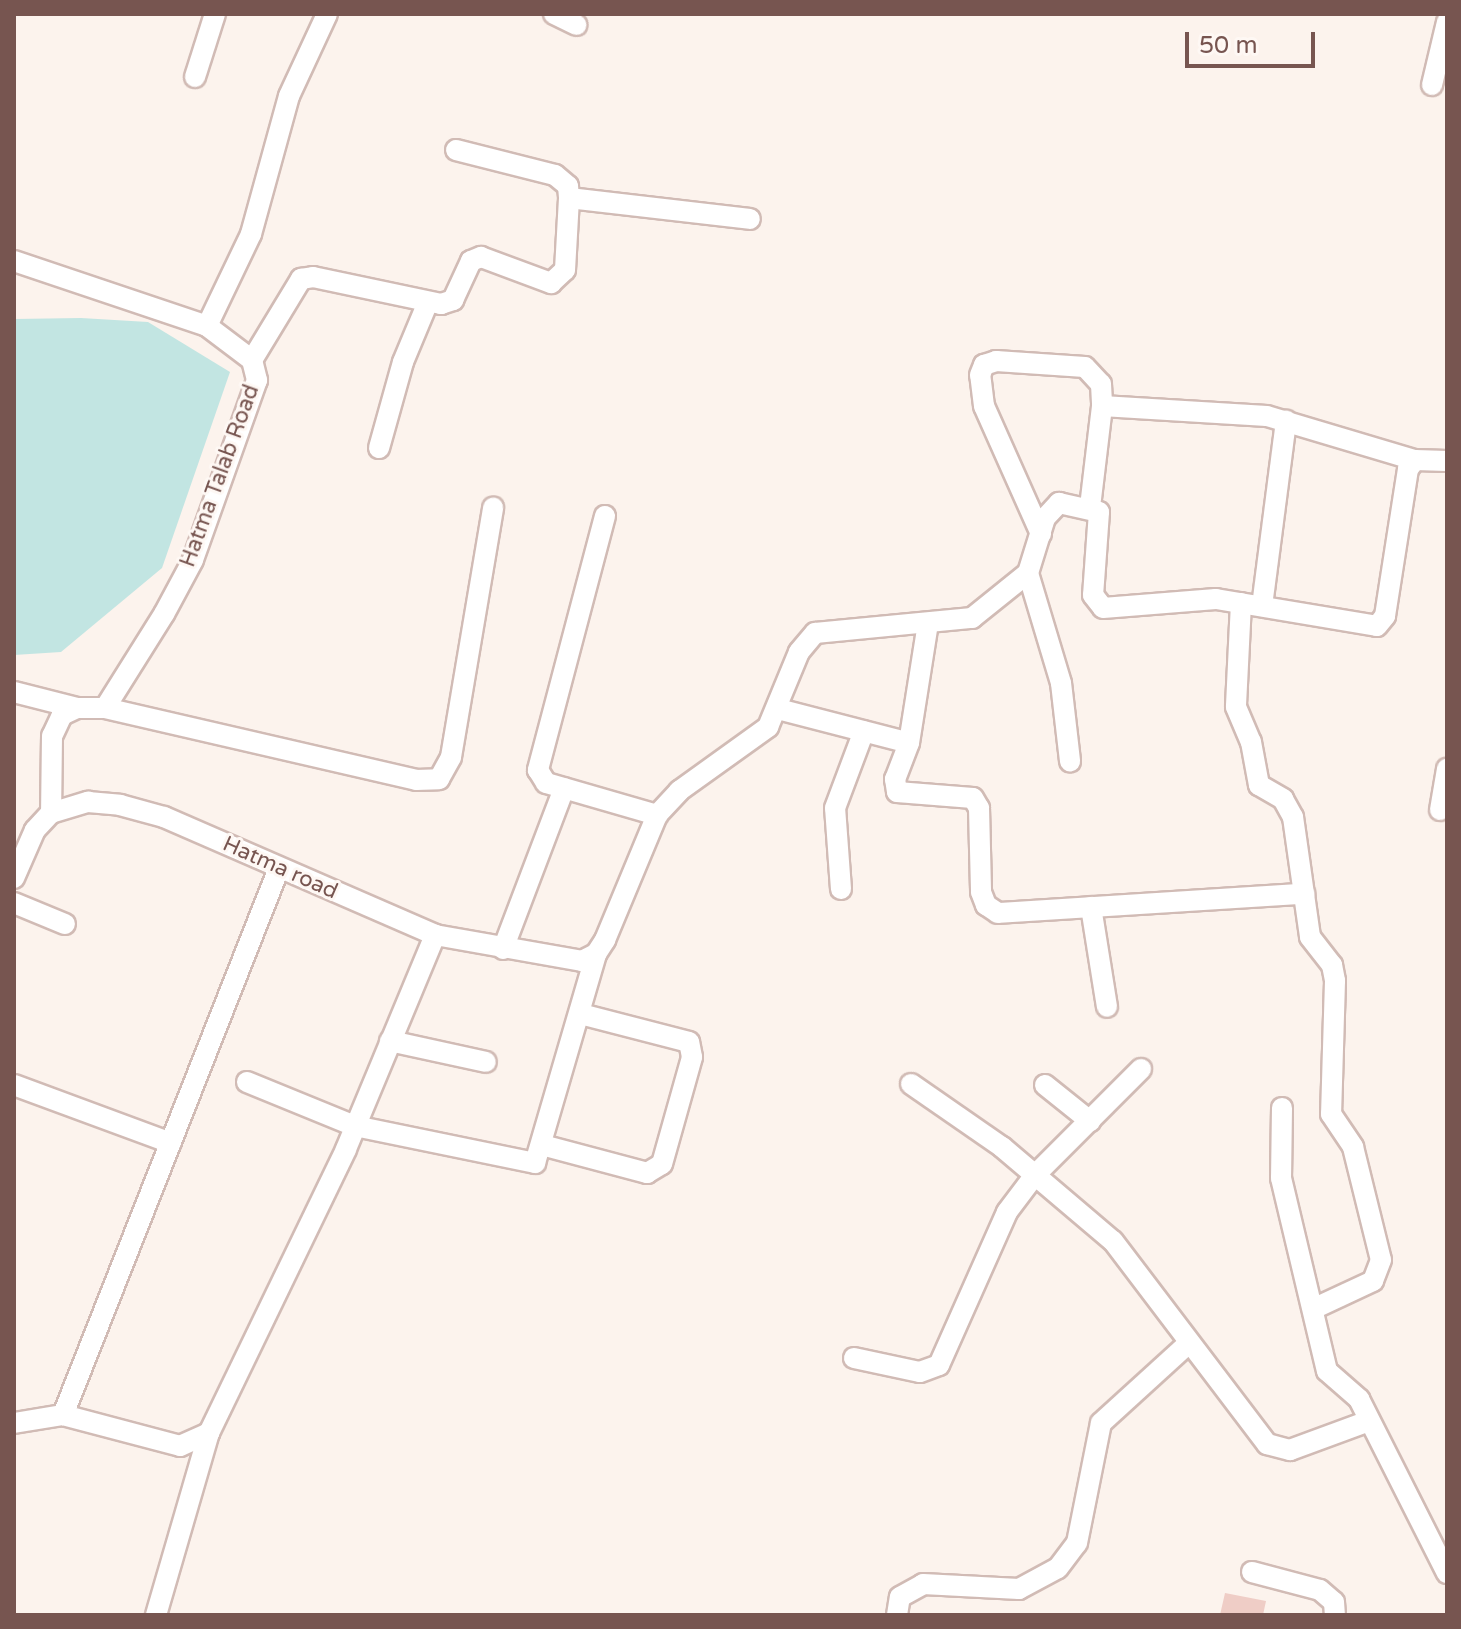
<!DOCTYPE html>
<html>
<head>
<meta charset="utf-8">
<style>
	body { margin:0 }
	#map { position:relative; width:1461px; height:1629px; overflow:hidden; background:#fcf3ed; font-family:"Varela Round",sans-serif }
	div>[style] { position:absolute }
	.water>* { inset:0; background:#c2e5e2 }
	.building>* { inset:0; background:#efcdc6 }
	.roads { filter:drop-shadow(2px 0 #d1bbb5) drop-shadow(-2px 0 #d1bbb5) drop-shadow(0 2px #d1bbb5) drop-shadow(0 -2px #d1bbb5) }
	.minor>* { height:20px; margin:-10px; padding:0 10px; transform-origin:10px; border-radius:10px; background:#fff }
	span { translate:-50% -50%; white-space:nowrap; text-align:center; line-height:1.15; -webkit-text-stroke:6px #fef8f4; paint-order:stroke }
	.street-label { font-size:22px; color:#775550 }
	.frame { position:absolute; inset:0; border:16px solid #775550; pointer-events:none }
	.scale { position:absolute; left:1185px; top:32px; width:130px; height:36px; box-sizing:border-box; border:4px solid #775550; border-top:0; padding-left:10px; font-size:24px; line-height:28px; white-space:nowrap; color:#775550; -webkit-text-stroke:6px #fef8f4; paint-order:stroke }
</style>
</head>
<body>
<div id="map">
	<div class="water">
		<i style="clip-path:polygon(81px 318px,148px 322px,230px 372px,162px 568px,61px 652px,14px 655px,14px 319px)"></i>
	</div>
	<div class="building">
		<i style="clip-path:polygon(1225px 1593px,1266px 1601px,1263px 1615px,1220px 1615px)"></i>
	</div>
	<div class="roads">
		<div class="minor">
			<i style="left:554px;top:14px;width:25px;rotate:26deg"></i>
			<i style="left:195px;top:77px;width:66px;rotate:-72.4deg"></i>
			<i style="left:1432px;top:85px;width:65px;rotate:-76.6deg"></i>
			<i style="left:456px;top:150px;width:102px;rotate:14.2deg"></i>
			<i style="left:555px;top:175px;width:17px;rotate:40deg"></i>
			<i style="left:568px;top:186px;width:12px;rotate:85deg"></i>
			<i style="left:14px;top:261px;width:204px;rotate:18.6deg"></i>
			<i style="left:207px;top:326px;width:56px;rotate:37.1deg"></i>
			<i style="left:252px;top:360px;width:21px;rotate:76deg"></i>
			<i style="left:257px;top:380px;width:191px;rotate:109.6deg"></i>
			<i style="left:193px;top:560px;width:61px;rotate:118.2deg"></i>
			<i style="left:164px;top:614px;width:111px;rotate:122.1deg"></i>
			<i style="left:105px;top:708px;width:28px;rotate:180deg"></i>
			<i style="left:77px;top:708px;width:17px;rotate:155deg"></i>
			<i style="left:62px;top:715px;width:23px;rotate:115deg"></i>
			<i style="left:52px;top:736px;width:77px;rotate:90.7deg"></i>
			<i style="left:207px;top:326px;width:102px;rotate:-64.4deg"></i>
			<i style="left:251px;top:234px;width:143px;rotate:-74.6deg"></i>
			<i style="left:289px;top:96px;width:90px;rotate:-65.1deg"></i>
			<i style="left:252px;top:360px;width:95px;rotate:-58.8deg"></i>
			<i style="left:301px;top:279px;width:12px;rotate:-9deg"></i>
			<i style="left:313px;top:277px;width:131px;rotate:11.9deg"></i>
			<i style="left:441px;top:304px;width:13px;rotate:-18deg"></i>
			<i style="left:453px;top:300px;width:43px;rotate:-65.2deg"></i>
			<i style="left:471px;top:261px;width:11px;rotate:-22deg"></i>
			<i style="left:481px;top:257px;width:75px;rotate:20.4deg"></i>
			<i style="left:551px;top:283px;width:19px;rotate:-43deg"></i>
			<i style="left:565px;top:270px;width:72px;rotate:-86.8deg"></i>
			<i style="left:569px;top:198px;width:182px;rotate:6.6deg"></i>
			<i style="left:379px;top:448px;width:89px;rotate:-74.4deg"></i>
			<i style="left:403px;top:362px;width:65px;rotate:-67.4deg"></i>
			<i style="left:1090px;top:507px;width:102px;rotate:-83.2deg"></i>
			<i style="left:605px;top:516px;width:263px;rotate:104.8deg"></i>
			<i style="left:538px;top:770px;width:15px;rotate:58deg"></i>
			<i style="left:546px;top:783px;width:116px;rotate:16.1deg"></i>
			<i style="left:1041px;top:534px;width:140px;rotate:-114deg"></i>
			<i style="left:984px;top:406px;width:31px;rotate:-97deg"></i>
			<i style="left:980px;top:375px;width:11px;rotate:-68deg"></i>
			<i style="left:984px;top:365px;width:13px;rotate:-18deg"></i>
			<i style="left:996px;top:361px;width:89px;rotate:3.9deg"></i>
			<i style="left:1085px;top:367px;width:23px;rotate:47deg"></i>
			<i style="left:1101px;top:384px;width:22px;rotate:87deg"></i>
			<i style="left:1102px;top:406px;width:165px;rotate:3.5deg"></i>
			<i style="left:1267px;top:416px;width:154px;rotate:16.6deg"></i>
			<i style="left:1028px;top:573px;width:115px;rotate:73.3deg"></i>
			<i style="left:1061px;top:683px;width:79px;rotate:83.4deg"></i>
			<i style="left:1241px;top:603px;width:104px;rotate:92.8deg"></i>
			<i style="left:1236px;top:707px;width:38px;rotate:67deg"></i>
			<i style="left:1251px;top:742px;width:44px;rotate:79.5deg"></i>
			<i style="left:1259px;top:785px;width:28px;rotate:30deg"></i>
			<i style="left:1283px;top:799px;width:21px;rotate:61deg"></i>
			<i style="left:1293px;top:817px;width:121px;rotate:81.9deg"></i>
			<i style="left:1310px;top:937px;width:36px;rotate:52deg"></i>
			<i style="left:1332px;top:965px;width:16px;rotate:79deg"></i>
			<i style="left:1335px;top:981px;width:133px;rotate:91.7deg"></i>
			<i style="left:1331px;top:1114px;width:40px;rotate:56deg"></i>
			<i style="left:1353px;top:1147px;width:116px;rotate:76.1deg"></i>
			<i style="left:1381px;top:1260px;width:22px;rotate:111deg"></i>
			<i style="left:1373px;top:1281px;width:66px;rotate:155deg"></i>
			<i style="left:1262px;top:606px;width:187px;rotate:-82.6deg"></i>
			<i style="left:14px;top:692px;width:65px;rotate:14.3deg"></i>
			<i style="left:105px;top:708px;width:319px;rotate:13deg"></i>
			<i style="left:416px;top:780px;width:23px;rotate:-2deg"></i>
			<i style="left:439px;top:779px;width:25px;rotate:-61deg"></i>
			<i style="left:451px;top:757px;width:253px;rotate:-80.4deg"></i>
			<i style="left:778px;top:709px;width:135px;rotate:14.5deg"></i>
			<i style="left:909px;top:743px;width:121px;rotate:-81deg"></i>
			<i style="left:909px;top:743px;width:39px;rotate:111deg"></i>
			<i style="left:895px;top:779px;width:13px;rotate:81deg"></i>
			<i style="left:897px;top:792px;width:76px;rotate:4.5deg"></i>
			<i style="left:973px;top:798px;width:12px;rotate:59deg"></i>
			<i style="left:979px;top:808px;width:84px;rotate:88.6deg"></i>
			<i style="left:981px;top:892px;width:14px;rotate:69deg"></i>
			<i style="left:986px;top:905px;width:14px;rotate:34deg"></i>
			<i style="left:998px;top:913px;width:307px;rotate:-3.6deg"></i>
			<i style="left:1440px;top:810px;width:42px;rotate:-80.3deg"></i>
			<i style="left:14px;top:878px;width:52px;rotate:-66.4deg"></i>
			<i style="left:35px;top:830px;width:23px;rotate:-47deg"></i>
			<i style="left:51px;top:813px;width:39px;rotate:-17deg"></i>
			<i style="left:88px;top:802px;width:32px;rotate:5deg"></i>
			<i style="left:120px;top:805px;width:46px;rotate:15.3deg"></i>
			<i style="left:164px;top:817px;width:296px;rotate:23.5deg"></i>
			<i style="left:435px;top:935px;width:149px;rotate:10deg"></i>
			<i style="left:582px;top:961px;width:16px;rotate:-27deg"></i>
			<i style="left:596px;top:954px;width:17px;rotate:-57deg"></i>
			<i style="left:605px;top:940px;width:135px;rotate:-67.4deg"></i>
			<i style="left:657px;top:815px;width:33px;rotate:-47deg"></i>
			<i style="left:679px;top:791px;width:110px;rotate:-35.7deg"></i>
			<i style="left:768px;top:727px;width:81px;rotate:-67.5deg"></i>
			<i style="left:799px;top:652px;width:25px;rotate:-50deg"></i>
			<i style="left:815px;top:633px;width:158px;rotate:-5.5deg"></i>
			<i style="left:972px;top:618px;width:72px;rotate:-38.8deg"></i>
			<i style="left:1028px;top:573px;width:58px;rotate:-72.8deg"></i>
			<i style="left:1045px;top:518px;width:21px;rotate:-47deg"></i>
			<i style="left:1059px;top:503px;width:41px;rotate:12.7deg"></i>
			<i style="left:1099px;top:512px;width:83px;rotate:94.1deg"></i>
			<i style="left:1093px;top:595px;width:16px;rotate:52deg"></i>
			<i style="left:1103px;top:608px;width:113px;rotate:-4.6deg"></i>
			<i style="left:1216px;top:599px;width:163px;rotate:9.5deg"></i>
			<i style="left:1377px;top:626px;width:13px;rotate:-51deg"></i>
			<i style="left:1385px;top:616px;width:149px;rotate:-81.1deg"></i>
			<i style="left:1408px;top:469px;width:11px;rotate:-52deg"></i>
			<i style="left:1415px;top:460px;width:32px;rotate:2deg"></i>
			<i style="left:841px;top:889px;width:81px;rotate:-94.2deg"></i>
			<i style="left:835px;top:808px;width:82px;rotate:-69.4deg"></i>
			<i style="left:14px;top:903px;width:55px;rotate:22.4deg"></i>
			<i style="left:1091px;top:907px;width:101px;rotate:80.9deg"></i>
			<i style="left:503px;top:949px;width:172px;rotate:-69.2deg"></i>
			<i style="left:390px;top:1041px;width:98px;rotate:12.3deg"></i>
			<i style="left:247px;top:1082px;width:117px;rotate:22.2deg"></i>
			<i style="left:355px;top:1126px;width:184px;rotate:11.6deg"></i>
			<i style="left:535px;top:1163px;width:218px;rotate:-73.7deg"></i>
			<i style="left:911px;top:1084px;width:111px;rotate:34.7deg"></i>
			<i style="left:1002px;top:1147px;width:145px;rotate:40.3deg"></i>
			<i style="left:1113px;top:1241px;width:255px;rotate:52.8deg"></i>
			<i style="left:1267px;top:1444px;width:24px;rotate:15deg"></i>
			<i style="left:1290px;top:1450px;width:84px;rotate:-20.2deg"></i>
			<i style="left:14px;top:1085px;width:167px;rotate:20.3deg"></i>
			<i style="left:1045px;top:1085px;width:58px;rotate:38.7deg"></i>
			<i style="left:1282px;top:1108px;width:70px;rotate:90.8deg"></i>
			<i style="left:1281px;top:1178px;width:198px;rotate:76.6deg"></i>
			<i style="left:1327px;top:1371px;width:43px;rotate:41.2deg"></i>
			<i style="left:1359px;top:1399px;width:195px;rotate:63.2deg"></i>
			<i style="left:542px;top:1145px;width:109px;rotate:14.9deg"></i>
			<i style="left:647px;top:1173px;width:17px;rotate:-31deg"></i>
			<i style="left:662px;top:1164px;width:111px;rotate:-74.3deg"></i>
			<i style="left:692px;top:1057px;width:15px;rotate:-101deg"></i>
			<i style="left:689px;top:1042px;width:112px;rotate:-165.5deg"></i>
			<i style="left:854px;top:1358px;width:67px;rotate:12deg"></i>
			<i style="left:920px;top:1372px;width:20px;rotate:-20deg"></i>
			<i style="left:939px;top:1365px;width:167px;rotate:-66deg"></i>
			<i style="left:1007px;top:1212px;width:46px;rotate:-52.9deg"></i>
			<i style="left:1035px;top:1175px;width:150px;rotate:-45deg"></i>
			<i style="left:63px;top:1415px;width:588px;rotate:-68.45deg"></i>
			<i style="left:14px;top:1423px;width:50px;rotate:-9.3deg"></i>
			<i style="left:63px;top:1415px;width:121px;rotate:14.8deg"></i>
			<i style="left:180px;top:1446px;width:32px;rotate:-24deg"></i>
			<i style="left:209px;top:1433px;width:315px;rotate:-64.2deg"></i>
			<i style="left:346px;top:1149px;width:232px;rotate:-67.4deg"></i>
			<i style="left:1252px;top:1572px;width:70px;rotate:14.8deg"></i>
			<i style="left:1320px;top:1590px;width:18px;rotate:41deg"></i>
			<i style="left:1334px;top:1602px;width:13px;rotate:86deg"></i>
			<i style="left:156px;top:1615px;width:190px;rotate:-73.8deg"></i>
			<i style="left:897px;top:1615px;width:18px;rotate:-81deg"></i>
			<i style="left:900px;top:1597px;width:26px;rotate:-29deg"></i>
			<i style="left:923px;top:1584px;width:96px;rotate:3deg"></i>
			<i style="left:1019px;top:1589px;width:44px;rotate:-28.3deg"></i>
			<i style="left:1058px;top:1568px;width:31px;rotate:-53deg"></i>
			<i style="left:1077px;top:1543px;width:122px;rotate:-78.7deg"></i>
			<i style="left:1101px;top:1423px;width:119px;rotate:-42.3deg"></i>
		</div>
	</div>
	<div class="street-label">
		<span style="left:220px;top:476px;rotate:-70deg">Hatma Talab Road</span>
		<span style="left:280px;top:868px;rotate:24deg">Hatma road</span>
	</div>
	<div class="frame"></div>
	<div class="scale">50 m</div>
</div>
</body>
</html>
